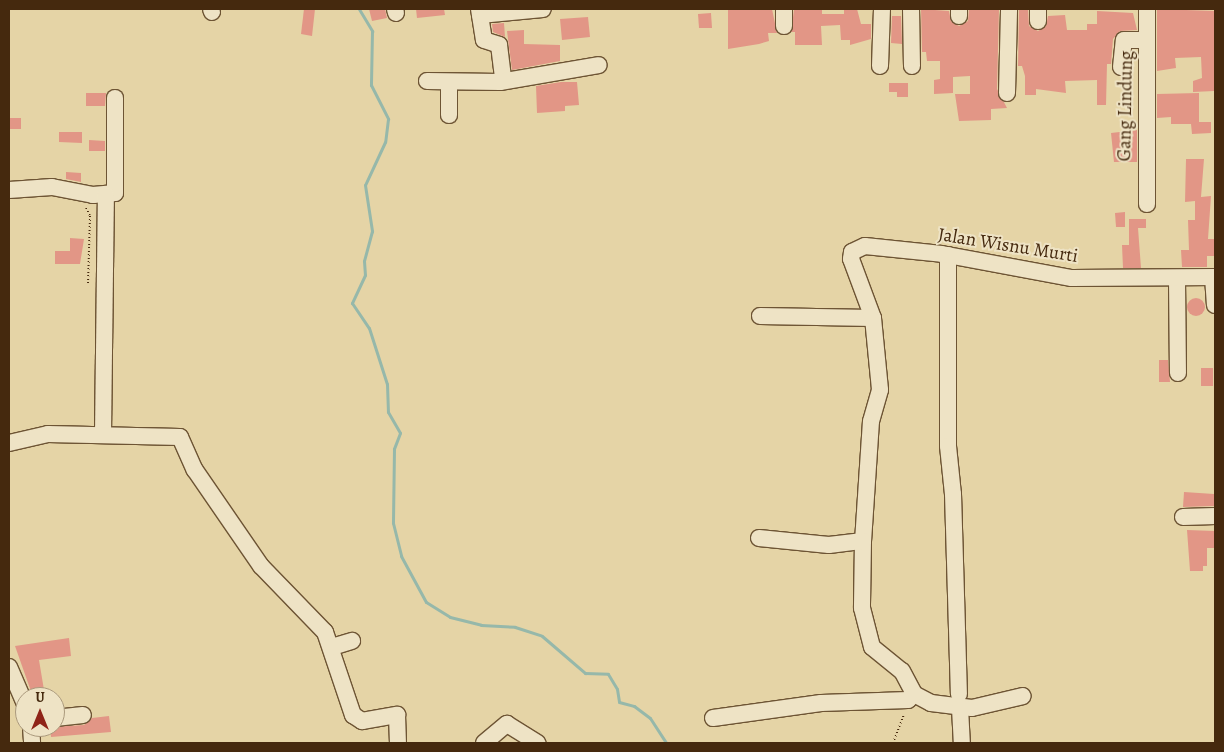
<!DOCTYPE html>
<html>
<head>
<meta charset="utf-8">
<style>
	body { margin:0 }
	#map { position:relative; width:1224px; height:752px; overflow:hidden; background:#e5d4a6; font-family:Alegreya,serif }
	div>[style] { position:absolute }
	.stream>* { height:3px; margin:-1.5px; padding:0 1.5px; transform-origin:1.5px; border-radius:1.5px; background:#96b8aa }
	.building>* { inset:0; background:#e29686 }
	.round { border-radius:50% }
	.path>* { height:2px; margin-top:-1px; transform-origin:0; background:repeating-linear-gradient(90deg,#45290e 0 1px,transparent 0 3.5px) }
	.roads { filter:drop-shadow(1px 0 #6d5434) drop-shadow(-1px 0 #6d5434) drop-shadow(0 1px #6d5434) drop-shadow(0 -1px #6d5434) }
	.minor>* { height:16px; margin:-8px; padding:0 8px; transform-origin:8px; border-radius:8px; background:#eee3c5 }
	span { translate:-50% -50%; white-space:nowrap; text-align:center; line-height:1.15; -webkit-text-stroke:4px #eee3c5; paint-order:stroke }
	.street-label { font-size:19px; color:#45290e }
	.frame { position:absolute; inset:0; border:10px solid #45290e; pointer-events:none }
	.north { position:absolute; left:15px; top:687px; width:50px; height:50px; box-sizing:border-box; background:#eee3c5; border:1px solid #aa997c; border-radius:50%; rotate:0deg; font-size:14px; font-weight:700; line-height:20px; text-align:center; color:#45290e }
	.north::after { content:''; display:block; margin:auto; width:18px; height:22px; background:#8f2418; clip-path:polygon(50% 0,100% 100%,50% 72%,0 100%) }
</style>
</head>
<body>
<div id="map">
	<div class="stream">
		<i style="left:359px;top:9px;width:26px;rotate:59deg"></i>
		<i style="left:372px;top:31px;width:54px;rotate:91.1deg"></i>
		<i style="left:371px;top:85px;width:38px;rotate:63deg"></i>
		<i style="left:388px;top:119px;width:23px;rotate:97deg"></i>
		<i style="left:385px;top:142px;width:47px;rotate:114.9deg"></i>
		<i style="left:365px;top:185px;width:47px;rotate:81.3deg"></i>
		<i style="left:372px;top:231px;width:31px;rotate:105deg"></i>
		<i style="left:364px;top:261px;width:14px;rotate:86deg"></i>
		<i style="left:365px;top:275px;width:31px;rotate:115deg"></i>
		<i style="left:352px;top:303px;width:30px;rotate:56deg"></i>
		<i style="left:369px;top:328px;width:59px;rotate:72.2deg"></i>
		<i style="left:387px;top:384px;width:28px;rotate:88deg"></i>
		<i style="left:388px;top:412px;width:24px;rotate:60deg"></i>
		<i style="left:400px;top:433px;width:17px;rotate:111deg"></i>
		<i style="left:394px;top:449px;width:74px;rotate:90.8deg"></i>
		<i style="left:393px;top:523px;width:34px;rotate:76deg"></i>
		<i style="left:401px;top:556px;width:52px;rotate:61.5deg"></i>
		<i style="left:426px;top:602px;width:28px;rotate:32deg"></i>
		<i style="left:450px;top:617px;width:32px;rotate:14deg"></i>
		<i style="left:481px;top:625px;width:34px;rotate:3deg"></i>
		<i style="left:515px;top:627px;width:28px;rotate:18deg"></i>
		<i style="left:542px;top:636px;width:57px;rotate:40.7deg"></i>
		<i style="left:585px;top:673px;width:23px;rotate:2deg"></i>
		<i style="left:608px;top:674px;width:17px;rotate:59deg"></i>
		<i style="left:617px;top:689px;width:13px;rotate:81deg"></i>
		<i style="left:619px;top:702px;width:16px;rotate:15deg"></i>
		<i style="left:634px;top:706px;width:20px;rotate:37deg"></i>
		<i style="left:650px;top:718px;width:30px;rotate:57deg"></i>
	</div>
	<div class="building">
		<i style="clip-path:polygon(304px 9px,315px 9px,312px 36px,301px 34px)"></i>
		<i style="clip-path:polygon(369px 9px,385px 9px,387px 18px,372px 21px)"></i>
		<i style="clip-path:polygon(416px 9px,444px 9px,445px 15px,417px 18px)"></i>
		<i style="clip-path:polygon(728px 9px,772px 9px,777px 33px,768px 33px,769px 41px,759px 44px,728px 49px)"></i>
		<i style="clip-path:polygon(802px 9px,822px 9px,822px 14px,844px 14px,844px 9px,857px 9px,861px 24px,871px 24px,871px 39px,850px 45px,850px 40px,841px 40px,840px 25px,821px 26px,822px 45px,795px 45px,795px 32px,791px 32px,794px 10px)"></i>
		<i style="clip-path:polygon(921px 9px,949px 11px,951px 21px,959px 26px,968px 21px,969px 9px,999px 9px,997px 89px,1007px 108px,991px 109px,991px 120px,959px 121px,955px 94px,970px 94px,970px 76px,953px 77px,953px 93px,934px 94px,934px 80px,940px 79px,940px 61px,927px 61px,926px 52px,922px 52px)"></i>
		<i style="clip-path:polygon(1019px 9px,1028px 9px,1029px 26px,1038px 31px,1046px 26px,1048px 16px,1065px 15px,1067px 30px,1087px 30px,1087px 24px,1097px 24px,1097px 11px,1133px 13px,1137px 30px,1120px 31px,1113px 39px,1111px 64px,1107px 64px,1106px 105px,1097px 105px,1097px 80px,1065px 81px,1066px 93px,1036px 89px,1036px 95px,1025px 95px,1025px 76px,1022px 66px,1018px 66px)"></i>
		<i style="clip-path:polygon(1157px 9px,1215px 11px,1214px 91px,1193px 92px,1193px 81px,1202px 78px,1201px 57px,1175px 58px,1176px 68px,1157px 71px)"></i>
		<i style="clip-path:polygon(711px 13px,712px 28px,699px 28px,698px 14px)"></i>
		<i style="clip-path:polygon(892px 16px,901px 16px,902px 44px,891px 43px)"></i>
		<i style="clip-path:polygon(588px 17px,590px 37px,562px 40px,560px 19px)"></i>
		<i style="clip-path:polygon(504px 23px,505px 37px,493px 32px,492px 24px)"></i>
		<i style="clip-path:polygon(524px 30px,524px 44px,560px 45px,560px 61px,512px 70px,507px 31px)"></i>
		<i style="clip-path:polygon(561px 82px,577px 82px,579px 105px,565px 106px,565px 111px,537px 113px,536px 86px)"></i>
		<i style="clip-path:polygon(889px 83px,908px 83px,908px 97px,897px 97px,897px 92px,889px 92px)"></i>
		<i style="clip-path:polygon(86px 93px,106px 93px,105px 106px,86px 106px)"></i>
		<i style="clip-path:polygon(1199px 93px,1199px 122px,1211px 122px,1211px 133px,1192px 134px,1191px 124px,1171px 124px,1171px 117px,1157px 118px,1157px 94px)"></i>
		<i style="clip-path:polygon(9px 118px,21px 118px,21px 129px,9px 129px)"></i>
		<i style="clip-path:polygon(1137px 130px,1137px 162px,1114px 162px,1111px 133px)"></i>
		<i style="clip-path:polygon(59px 132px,82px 132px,82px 143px,59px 142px)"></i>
		<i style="clip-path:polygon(89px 140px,105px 141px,105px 151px,89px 151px)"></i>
		<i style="clip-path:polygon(1186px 159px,1204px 159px,1201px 197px,1211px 196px,1208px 239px,1214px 239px,1215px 256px,1207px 256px,1207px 267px,1182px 267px,1181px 250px,1189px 250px,1188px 220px,1195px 220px,1195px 201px,1185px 202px)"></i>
		<i style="clip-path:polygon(66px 172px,81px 173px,81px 182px,66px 179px)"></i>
		<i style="clip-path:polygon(1125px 212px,1125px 227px,1116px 227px,1115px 213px)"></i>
		<i style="clip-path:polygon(1129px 219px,1146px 219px,1146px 228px,1138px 228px,1141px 268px,1123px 268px,1122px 245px,1129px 245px)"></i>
		<i style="clip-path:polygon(70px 238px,84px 239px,80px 264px,55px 264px,55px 251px,70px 251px)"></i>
		<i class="round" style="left:1187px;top:298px;width:18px;height:18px"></i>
		<i style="clip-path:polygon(1159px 360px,1168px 360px,1170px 382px,1159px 382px)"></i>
		<i style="clip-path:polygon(1201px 368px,1213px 368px,1213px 386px,1201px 386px)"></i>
		<i style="clip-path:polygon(1184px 492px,1214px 494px,1214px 506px,1183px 507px)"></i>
		<i style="clip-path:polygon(1187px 530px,1215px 531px,1215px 548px,1207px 548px,1207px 566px,1203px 566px,1203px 571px,1190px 571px)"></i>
		<i style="clip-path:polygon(69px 638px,71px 656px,39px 660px,45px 696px,33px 697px,15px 646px)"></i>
		<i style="clip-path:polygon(109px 716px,111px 732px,51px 737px,50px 727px,84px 725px,92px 718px)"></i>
	</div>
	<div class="path">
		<i style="left:86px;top:208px;width:9px;rotate:63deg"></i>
		<i style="left:90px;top:216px;width:68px;rotate:91.7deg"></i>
		<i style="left:893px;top:743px;width:30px;rotate:-69deg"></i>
	</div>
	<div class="roads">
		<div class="minor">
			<i style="left:211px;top:9px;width:3px;rotate:72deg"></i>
			<i style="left:395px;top:9px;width:4px;rotate:76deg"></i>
			<i style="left:479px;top:9px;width:31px;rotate:81deg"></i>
			<i style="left:484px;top:40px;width:16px;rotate:18deg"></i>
			<i style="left:499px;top:45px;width:34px;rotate:83deg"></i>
			<i style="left:784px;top:9px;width:17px;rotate:90deg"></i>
			<i style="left:911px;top:9px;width:57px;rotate:89deg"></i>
			<i style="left:959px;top:9px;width:7px;rotate:90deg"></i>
			<i style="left:1038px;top:9px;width:12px;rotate:90deg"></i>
			<i style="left:480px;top:15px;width:63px;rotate:-5.4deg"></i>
			<i style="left:880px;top:66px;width:57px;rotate:-88deg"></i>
			<i style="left:1121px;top:67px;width:27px;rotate:-84deg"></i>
			<i style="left:1124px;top:40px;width:23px"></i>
			<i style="left:427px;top:81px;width:73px;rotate:0.8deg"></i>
			<i style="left:500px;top:82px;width:100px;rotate:-9.7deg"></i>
			<i style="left:449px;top:82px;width:33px;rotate:90deg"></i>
			<i style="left:1007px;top:93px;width:84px;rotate:-88.6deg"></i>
			<i style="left:9px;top:190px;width:43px;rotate:-4deg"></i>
			<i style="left:52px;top:187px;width:42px;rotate:11deg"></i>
			<i style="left:93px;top:195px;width:22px;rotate:-5deg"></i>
			<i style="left:115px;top:193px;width:95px;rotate:-90deg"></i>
			<i style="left:1147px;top:204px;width:195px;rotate:-90deg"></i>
			<i style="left:948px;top:255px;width:191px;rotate:90deg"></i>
			<i style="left:948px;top:446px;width:48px;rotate:84.1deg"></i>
			<i style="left:953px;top:494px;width:200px;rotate:88.3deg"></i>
			<i style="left:1213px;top:277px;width:28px;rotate:86deg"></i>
			<i style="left:1177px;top:280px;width:93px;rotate:89.4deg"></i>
			<i style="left:760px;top:316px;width:113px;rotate:1deg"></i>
			<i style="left:873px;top:318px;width:72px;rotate:84.4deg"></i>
			<i style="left:880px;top:390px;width:32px;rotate:106deg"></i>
			<i style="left:871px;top:421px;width:120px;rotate:93.8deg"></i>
			<i style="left:863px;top:541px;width:67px;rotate:90.9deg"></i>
			<i style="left:862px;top:608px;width:40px;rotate:75.6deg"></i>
			<i style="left:872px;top:647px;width:38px;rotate:39deg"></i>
			<i style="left:902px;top:671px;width:26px;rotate:62deg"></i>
			<i style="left:914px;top:694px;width:19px;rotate:28deg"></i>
			<i style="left:931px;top:703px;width:41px;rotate:7deg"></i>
			<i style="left:972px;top:708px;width:52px;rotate:-13.2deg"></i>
			<i style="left:873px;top:318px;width:63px;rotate:-110.4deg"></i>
			<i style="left:851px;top:259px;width:7px;rotate:-82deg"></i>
			<i style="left:852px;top:252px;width:14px;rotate:-25deg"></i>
			<i style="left:865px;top:246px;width:77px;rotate:5.9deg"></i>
			<i style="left:942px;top:254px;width:132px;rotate:10.5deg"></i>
			<i style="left:1072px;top:278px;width:143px;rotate:-0.4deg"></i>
			<i style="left:103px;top:434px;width:239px;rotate:-89.3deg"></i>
			<i style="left:9px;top:443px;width:40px;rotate:-13deg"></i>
			<i style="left:48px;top:434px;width:132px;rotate:1.3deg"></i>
			<i style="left:180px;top:437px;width:36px;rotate:66deg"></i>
			<i style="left:195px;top:470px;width:116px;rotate:55.5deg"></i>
			<i style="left:261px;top:566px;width:92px;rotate:45.9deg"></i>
			<i style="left:325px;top:632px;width:88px;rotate:71.4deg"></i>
			<i style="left:353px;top:715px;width:11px;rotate:34deg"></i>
			<i style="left:362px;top:721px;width:36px;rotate:-10deg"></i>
			<i style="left:397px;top:715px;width:28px;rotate:88deg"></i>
			<i style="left:1183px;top:517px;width:32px;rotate:-2deg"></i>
			<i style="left:759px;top:538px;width:70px;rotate:5.7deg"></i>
			<i style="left:829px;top:545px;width:34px;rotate:-7deg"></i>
			<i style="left:332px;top:647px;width:21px;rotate:-17deg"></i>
			<i style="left:9px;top:667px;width:40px;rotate:66.6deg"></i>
			<i style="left:960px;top:708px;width:35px;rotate:87deg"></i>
			<i style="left:55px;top:718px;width:28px;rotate:-6deg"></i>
			<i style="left:713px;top:718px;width:109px;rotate:-7.9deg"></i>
			<i style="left:821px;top:703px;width:87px;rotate:-2deg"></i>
			<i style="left:908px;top:700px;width:8px;rotate:-45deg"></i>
			<i style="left:31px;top:727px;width:16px;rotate:86deg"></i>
			<i style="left:484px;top:743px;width:30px;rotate:-40deg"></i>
			<i style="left:507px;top:724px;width:36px;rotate:32deg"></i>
		</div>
	</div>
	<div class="street-label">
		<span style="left:1126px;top:106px;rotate:-89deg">Gang Lindung</span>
		<span style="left:1008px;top:246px;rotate:9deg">Jalan Wisnu Murti</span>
	</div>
	<div class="frame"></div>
	<div class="north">U</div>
</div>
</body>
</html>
